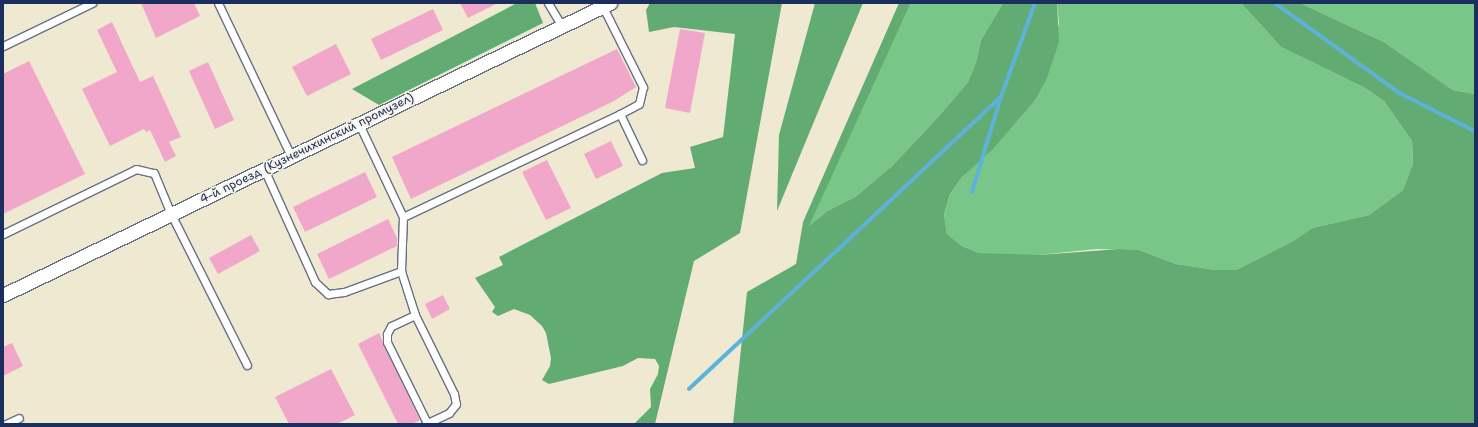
<!DOCTYPE html>
<html>
<head>
<meta charset="utf-8">
<style>
	body { margin:0 }
	#map { position:relative; width:1478px; height:427px; overflow:hidden; background:#f0e9d2; font-family:"Shantell Sans",sans-serif }
	div>[style] { position:absolute }
	.green>* { inset:0; background:#78c788 }
	.forest>* { inset:0; background:#62ac74 }
	.stream>* { height:3.5px; margin:-1.75px; padding:0 1.75px; transform-origin:1.75px; border-radius:1.75px; background:#5db2d9 }
	.building>* { inset:0; background:#f1a7ca }
	.roads { filter:drop-shadow(1px 0 #667087) drop-shadow(-1px 0 #667087) drop-shadow(0 1px #667087) drop-shadow(0 -1px #667087) }
	.service>* { height:7px; margin:-3.5px; padding:0 3.5px; transform-origin:3.5px; border-radius:3.5px; background:#fff }
	.minor>* { height:13px; margin:-6.5px; padding:0 6.5px; transform-origin:6.5px; border-radius:6.5px; background:#fff }
	span { translate:-50% -50%; white-space:nowrap; text-align:center; line-height:1.15; -webkit-text-stroke:3.5px #f7f3e8; paint-order:stroke }
	.street-label { font-size:12px; color:#1b2f5e }
	.frame { position:absolute; inset:0; border:4px solid #1b2f5e; pointer-events:none }
</style>
</head>
<body>
<div id="map">
	<div class="green">
		<i style="clip-path:polygon(911px 3px,1003px 3px,981px 40px,976px 62px,968px 82px,940px 115px,892px 166px,855px 197px,827px 211px,808px 227px)"></i>
		<i style="clip-path:polygon(1057px 3px,1241px 3px,1281px 47px,1365px 88px,1384px 101px,1412px 141px,1413px 163px,1403px 190px,1369px 215px,1312px 228px,1295px 240px,1236px 270px,1216px 270px,1176px 264px,1139px 250px,1097px 249px,1038px 255px,1000px 255px,979px 253px,962px 246px,947px 234px,944px 214px,950px 194px,962px 177px,1036px 99px,1046px 81px,1059px 23px)"></i>
		<i style="clip-path:polygon(1300px 3px,1475px 3px,1475px 94px,1453px 90px,1384px 42px)"></i>
	</div>
	<div class="forest">
		<i style="clip-path:polygon(517px 3px,535px 3px,543px 23px,379px 105px,352px 89px)"></i>
		<i style="clip-path:polygon(650px 3px,782px 3px,740px 233px,694px 261px,655px 424px,634px 424px,651px 407px,650px 389px,658px 374px,659px 366px,655px 359px,638px 358px,623px 366px,549px 384px,542px 380px,550px 366px,551px 358px,546px 333px,542px 326px,530px 315px,514px 309px,498px 316px,492px 312px,495px 307px,475px 278px,503px 265px,499px 257px,662px 173px,695px 168px,690px 147px,723px 137px,735px 34px,674px 27px,649px 32px,646px 10px)"></i>
		<i style="clip-path:polygon(815px 3px,863px 3px,777px 211px,779px 135px)"></i>
		<i style="clip-path:polygon(899px 3px,911px 3px,809px 226px,827px 211px,855px 197px,892px 166px,940px 115px,968px 82px,976px 62px,981px 40px,1003px 3px,1057px 3px,1059px 42px,1046px 81px,1036px 99px,993px 149px,962px 177px,950px 194px,944px 214px,947px 234px,962px 246px,979px 253px,1038px 255px,1120px 249px,1139px 250px,1176px 264px,1216px 270px,1236px 270px,1295px 240px,1312px 228px,1369px 215px,1403px 190px,1413px 163px,1412px 141px,1384px 101px,1365px 88px,1281px 47px,1241px 3px,1300px 3px,1384px 42px,1453px 90px,1475px 94px,1475px 424px,733px 424px,747px 292px,796px 264px,803px 222px)"></i>
	</div>
	<div class="stream">
		<i style="left:1275px;top:3px;width:154px;rotate:35.8deg"></i>
		<i style="left:1400px;top:93px;width:84px;rotate:26.9deg"></i>
		<i style="left:972px;top:192px;width:99px;rotate:-73deg"></i>
		<i style="left:1001px;top:97px;width:100px;rotate:-70.1deg"></i>
		<i style="left:689px;top:389px;width:427px;rotate:-43.1deg"></i>
	</div>
	<div class="building">
		<i style="clip-path:polygon(141px 3px,194px 3px,200px 16px,156px 38px)"></i>
		<i style="clip-path:polygon(460px 3px,498px 3px,468px 18px)"></i>
		<i style="clip-path:polygon(433px 9px,443px 30px,381px 60px,371px 39px)"></i>
		<i style="clip-path:polygon(112px 22px,140px 82px,153px 76px,181px 137px,169px 142px,176px 156px,165px 162px,150px 130px,146px 132px,144px 129px,110px 146px,82px 89px,117px 72px,97px 30px)"></i>
		<i style="clip-path:polygon(680px 29px,705px 33px,690px 113px,665px 108px)"></i>
		<i style="clip-path:polygon(336px 44px,351px 74px,307px 96px,292px 67px)"></i>
		<i style="clip-path:polygon(617px 49px,636px 87px,614px 101px,411px 199px,392px 157px)"></i>
		<i style="clip-path:polygon(29px 61px,85px 174px,3px 214px,3px 74px)"></i>
		<i style="clip-path:polygon(208px 62px,234px 120px,215px 129px,189px 71px)"></i>
		<i style="clip-path:polygon(611px 141px,623px 166px,596px 179px,584px 154px)"></i>
		<i style="clip-path:polygon(547px 160px,571px 208px,546px 220px,522px 172px)"></i>
		<i style="clip-path:polygon(365px 172px,377px 197px,305px 232px,293px 207px)"></i>
		<i style="clip-path:polygon(388px 219px,397px 238px,397px 246px,329px 279px,317px 254px)"></i>
		<i style="clip-path:polygon(251px 235px,260px 251px,218px 274px,209px 258px)"></i>
		<i style="clip-path:polygon(443px 295px,450px 309px,432px 319px,425px 304px)"></i>
		<i style="clip-path:polygon(379px 333px,420px 420px,412px 424px,398px 424px,358px 344px)"></i>
		<i style="clip-path:polygon(12px 343px,23px 366px,3px 376px,3px 347px)"></i>
		<i style="clip-path:polygon(331px 369px,355px 415px,337px 424px,289px 424px,275px 397px)"></i>
	</div>
	<div class="roads">
		<div class="service">
			<i style="left:218px;top:3px;width:170px;rotate:64.5deg"></i>
			<i style="left:548px;top:3px;width:27px;rotate:59deg"></i>
			<i style="left:3px;top:46px;width:99px;rotate:-25.8deg"></i>
			<i style="left:620px;top:114px;width:51px;rotate:64.4deg"></i>
			<i style="left:359px;top:124px;width:103px;rotate:64.7deg"></i>
			<i style="left:403px;top:217px;width:240px;rotate:-25.4deg"></i>
			<i style="left:620px;top:114px;width:21px;rotate:-28deg"></i>
			<i style="left:639px;top:104px;width:17px;rotate:-77deg"></i>
			<i style="left:643px;top:87px;width:89px;rotate:-116.6deg"></i>
			<i style="left:264px;top:169px;width:124px;rotate:65.7deg"></i>
			<i style="left:315px;top:282px;width:18px;rotate:43deg"></i>
			<i style="left:328px;top:294px;width:16px;rotate:-7deg"></i>
			<i style="left:344px;top:292px;width:61px;rotate:-20.2deg"></i>
			<i style="left:401px;top:271px;width:54px;rotate:-87.9deg"></i>
			<i style="left:3px;top:234px;width:148px;rotate:-26deg"></i>
			<i style="left:136px;top:169px;width:18px;rotate:13deg"></i>
			<i style="left:154px;top:173px;width:44px;rotate:67.5deg"></i>
			<i style="left:171px;top:214px;width:169px;rotate:63.3deg"></i>
			<i style="left:401px;top:271px;width:46px;rotate:72.3deg"></i>
			<i style="left:415px;top:315px;width:88px;rotate:63.7deg"></i>
			<i style="left:454px;top:394px;width:10px;rotate:79deg"></i>
			<i style="left:456px;top:404px;width:11px;rotate:128deg"></i>
			<i style="left:449px;top:413px;width:26px;rotate:155deg"></i>
			<i style="left:415px;top:315px;width:26px;rotate:155deg"></i>
			<i style="left:391px;top:326px;width:9px;rotate:117deg"></i>
			<i style="left:387px;top:334px;width:8px;rotate:90deg"></i>
			<i style="left:387px;top:342px;width:90px;rotate:63.7deg"></i>
			<i style="left:6px;top:424px;width:14px;rotate:-25deg"></i>
		</div>
		<div class="minor">
			<i style="left:3px;top:295px;width:674px;rotate:-25.69deg"></i>
		</div>
	</div>
	<div class="street-label">
		<span style="left:307px;top:149px;rotate:-26deg">4-й проезд (Кузнечихинский промузел)</span>
	</div>
	<div class="frame"></div>
</div>
</body>
</html>
